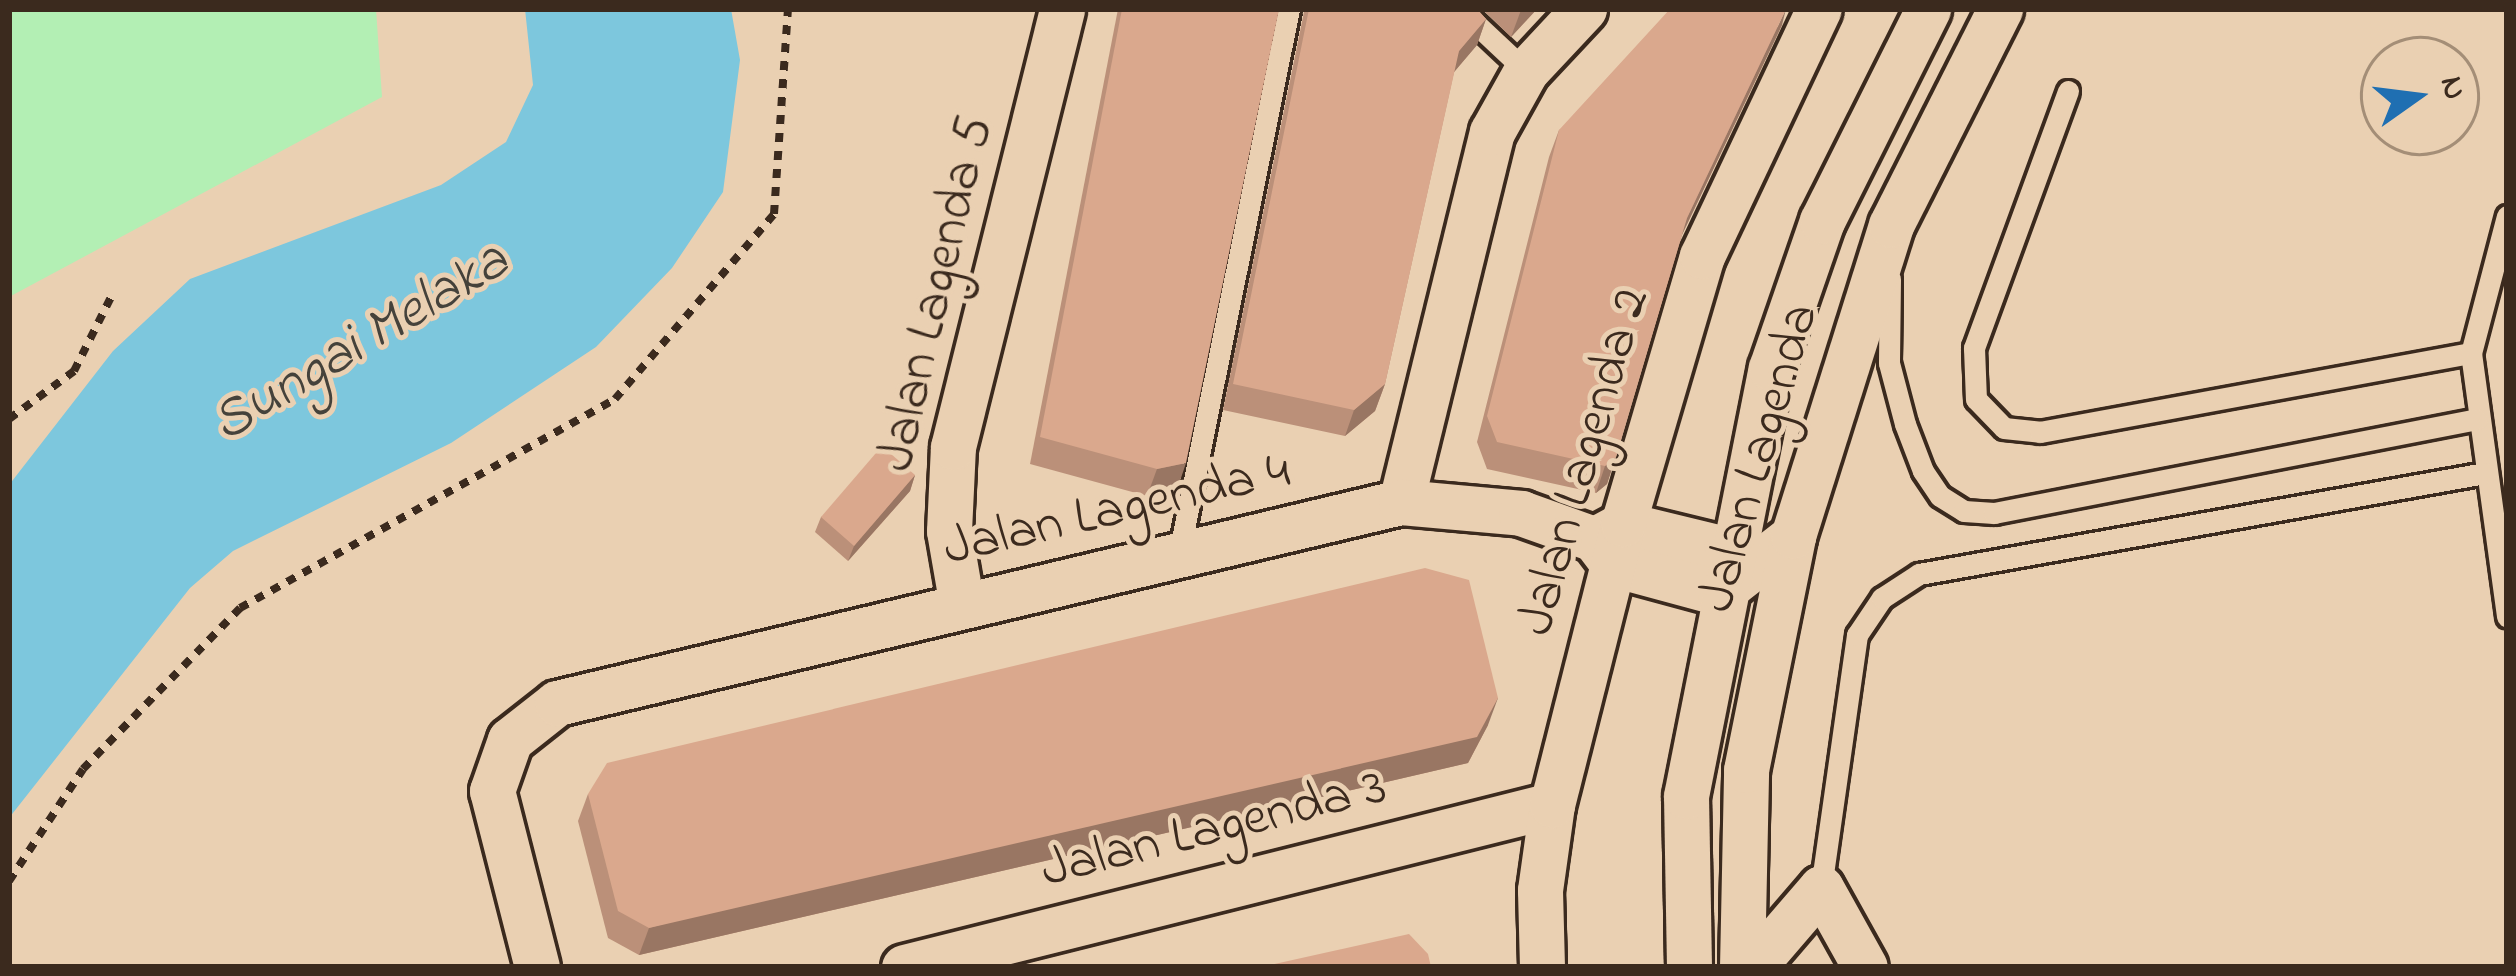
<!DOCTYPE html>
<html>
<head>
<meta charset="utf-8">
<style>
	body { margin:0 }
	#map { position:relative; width:2516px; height:976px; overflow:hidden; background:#ead0b2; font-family:"Indie Flower",sans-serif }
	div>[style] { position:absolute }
	.green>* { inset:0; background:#b3efb4 }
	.water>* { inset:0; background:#7dc7dd }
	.path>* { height:8px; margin-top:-4px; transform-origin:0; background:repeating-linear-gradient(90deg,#3b2a1e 0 9px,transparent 0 18px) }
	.roads { filter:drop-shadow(3px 0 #3b2a1e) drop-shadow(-3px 0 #3b2a1e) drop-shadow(0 3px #3b2a1e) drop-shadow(0 -3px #3b2a1e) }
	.lane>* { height:21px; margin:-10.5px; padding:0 10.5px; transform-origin:10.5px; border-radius:10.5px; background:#ead0b2 }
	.street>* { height:45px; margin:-22.5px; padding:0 22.5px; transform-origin:22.5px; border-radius:22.5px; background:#ead0b2 }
	.wall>* { inset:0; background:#bb9079 }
	.shaded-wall>* { inset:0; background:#997663 }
	.building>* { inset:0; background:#daa88d }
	span { translate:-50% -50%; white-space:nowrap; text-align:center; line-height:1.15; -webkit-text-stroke:10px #ead0b2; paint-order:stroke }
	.street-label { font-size:54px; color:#3b2a1e }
	.water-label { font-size:57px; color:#45423b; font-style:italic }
	.frame { position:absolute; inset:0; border:12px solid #3b2a1e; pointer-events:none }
	.north { position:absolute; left:2360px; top:36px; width:120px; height:120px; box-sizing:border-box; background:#ead0b2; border:3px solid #a48e77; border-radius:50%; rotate:76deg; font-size:33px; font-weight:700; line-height:48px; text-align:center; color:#3b2a1e }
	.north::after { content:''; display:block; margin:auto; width:42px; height:54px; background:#1f6fb2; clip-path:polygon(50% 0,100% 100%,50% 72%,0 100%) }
</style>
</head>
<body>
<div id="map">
	<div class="green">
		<i style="clip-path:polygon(9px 9px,376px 9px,382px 97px,9px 297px)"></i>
	</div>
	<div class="water">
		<i style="clip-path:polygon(525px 9px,731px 9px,740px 60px,723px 192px,672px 268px,596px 347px,451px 443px,233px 551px,190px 588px,9px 818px,9px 485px,113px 351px,190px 279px,441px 185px,506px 142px,533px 85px)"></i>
	</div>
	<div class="path">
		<i style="left:9px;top:419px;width:81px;rotate:-36.4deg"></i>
		<i style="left:74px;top:371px;width:83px;rotate:-63.4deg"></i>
		<i style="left:9px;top:881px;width:134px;rotate:-56.5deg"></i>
		<i style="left:83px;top:769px;width:225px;rotate:-45.7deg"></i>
		<i style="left:240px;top:608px;width:429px;rotate:-29.1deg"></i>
		<i style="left:615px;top:399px;width:244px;rotate:-49.3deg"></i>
		<i style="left:774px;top:214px;width:205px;rotate:-86.1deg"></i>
	</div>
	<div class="roads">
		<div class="lane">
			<i style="left:1460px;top:9px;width:91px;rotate:43.2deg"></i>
			<i style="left:2068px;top:91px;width:274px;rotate:110.1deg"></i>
			<i style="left:1974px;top:348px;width:51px;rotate:87.8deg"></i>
			<i style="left:1976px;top:399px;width:40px;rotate:46deg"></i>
			<i style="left:2004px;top:428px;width:36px;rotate:6deg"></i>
			<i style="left:2040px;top:432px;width:438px;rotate:-10.4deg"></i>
			<i style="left:2507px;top:216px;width:142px;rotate:104.7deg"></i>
			<i style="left:2471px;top:353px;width:266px;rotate:82.2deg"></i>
			<i style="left:1890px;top:279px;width:84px;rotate:90.7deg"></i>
			<i style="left:1889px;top:363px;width:63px;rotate:75.3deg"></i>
			<i style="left:1905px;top:424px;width:50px;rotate:69deg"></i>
			<i style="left:1923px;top:471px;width:30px;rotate:56deg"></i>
			<i style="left:1940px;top:496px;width:28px;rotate:32deg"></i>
			<i style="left:1964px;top:511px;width:30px;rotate:4deg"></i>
			<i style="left:1994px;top:513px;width:491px;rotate:-11deg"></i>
			<i style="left:1179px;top:554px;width:556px;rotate:-78.59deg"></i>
			<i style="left:1821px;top:888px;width:256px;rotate:-81.9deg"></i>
			<i style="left:1857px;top:635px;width:45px;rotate:-56deg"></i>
			<i style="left:1882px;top:598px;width:44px;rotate:-33deg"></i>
			<i style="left:1919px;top:574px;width:575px;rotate:-10.12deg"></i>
		</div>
		<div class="street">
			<i style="left:1401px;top:502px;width:381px;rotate:-76.2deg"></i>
			<i style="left:1492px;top:132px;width:70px;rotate:-60.9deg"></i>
			<i style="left:1526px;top:71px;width:85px;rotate:-46.9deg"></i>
			<i style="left:1597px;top:538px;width:30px;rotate:-28deg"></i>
			<i style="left:1623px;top:524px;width:110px;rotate:13.7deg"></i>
			<i style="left:962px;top:606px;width:76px;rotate:-99.8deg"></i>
			<i style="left:949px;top:531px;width:84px;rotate:-87.3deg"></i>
			<i style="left:953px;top:447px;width:451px;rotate:-76deg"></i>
			<i style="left:537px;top:967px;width:182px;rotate:-104.3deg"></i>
			<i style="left:492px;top:791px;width:54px;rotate:-70.6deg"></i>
			<i style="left:510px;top:740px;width:60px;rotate:-38.2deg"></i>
			<i style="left:557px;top:703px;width:868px;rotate:-13.4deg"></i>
			<i style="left:1401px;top:502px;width:121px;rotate:5.2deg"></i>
			<i style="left:1521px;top:513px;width:77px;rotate:19.6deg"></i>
			<i style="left:1594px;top:539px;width:31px;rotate:53deg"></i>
			<i style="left:1613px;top:564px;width:111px;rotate:15.2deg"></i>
			<i style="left:1720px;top:593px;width:93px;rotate:-38deg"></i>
			<i style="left:904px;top:967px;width:668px;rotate:-14.04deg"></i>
			<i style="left:1542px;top:967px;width:77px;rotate:-91.5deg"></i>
			<i style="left:1540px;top:890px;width:86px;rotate:-82deg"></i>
			<i style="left:1552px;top:805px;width:290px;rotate:-75.8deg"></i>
			<i style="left:1623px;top:524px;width:279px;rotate:-73.6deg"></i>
			<i style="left:1702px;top:256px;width:273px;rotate:-64.7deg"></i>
			<i style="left:1689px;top:967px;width:171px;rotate:-91deg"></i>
			<i style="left:1686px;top:796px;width:436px;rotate:-78.8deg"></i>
			<i style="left:1771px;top:368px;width:156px;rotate:-70.9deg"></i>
			<i style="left:1822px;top:221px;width:237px;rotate:-63.4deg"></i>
			<i style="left:1742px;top:967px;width:197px;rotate:-88.8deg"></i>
			<i style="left:1746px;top:770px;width:239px;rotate:-78.6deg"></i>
			<i style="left:1793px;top:536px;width:326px;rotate:-72.5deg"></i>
			<i style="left:1891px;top:225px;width:242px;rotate:-63.2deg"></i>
			<i style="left:1753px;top:967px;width:104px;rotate:-49.3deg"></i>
			<i style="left:1821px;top:888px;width:90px;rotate:60.9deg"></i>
		</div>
	</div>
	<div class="wall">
		<i style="clip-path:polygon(1118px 9px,1279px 9px,1177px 490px,1147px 496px,1030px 464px)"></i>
		<i style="clip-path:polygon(1302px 9px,1477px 9px,1486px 19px,1477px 45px,1454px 72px,1385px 384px,1375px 411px,1345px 436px,1223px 410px,1304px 12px)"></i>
		<i style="clip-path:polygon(1482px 9px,1537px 9px,1511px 37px)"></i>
		<i style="clip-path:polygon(1782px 25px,1682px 235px,1607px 484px,1596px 493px,1487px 469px,1477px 442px,1549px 157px,1559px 130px)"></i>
		<i style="clip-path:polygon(915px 475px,910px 491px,848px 561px,815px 532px,821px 517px)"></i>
		<i style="clip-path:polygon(1488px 725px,1468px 763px,639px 955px,608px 938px,578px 821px,588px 794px)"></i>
	</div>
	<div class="shaded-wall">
		<i style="clip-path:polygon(1522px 9px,1537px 9px,1511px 37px,1521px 10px)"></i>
		<i style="clip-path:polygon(1786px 9px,1782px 25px,1677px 245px,1687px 218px)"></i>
		<i style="clip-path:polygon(1486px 19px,1477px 45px,1449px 78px,1459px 51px)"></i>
		<i style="clip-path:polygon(1385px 384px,1375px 411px,1345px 436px,1354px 410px)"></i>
		<i style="clip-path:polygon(1616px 457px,1607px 484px,1596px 493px,1605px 466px)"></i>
		<i style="clip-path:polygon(1186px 463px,1177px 490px,1147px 496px,1157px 469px)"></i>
		<i style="clip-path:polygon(915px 475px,910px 491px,848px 561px,854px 546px)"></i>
		<i style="clip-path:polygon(1498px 698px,1488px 725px,1468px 763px,639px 955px,649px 928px)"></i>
	</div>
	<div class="building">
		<i style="clip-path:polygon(1122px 9px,1279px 9px,1186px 463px,1157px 469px,1040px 437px)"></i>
		<i style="clip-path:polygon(1309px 9px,1477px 9px,1486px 19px,1459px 51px,1385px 384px,1354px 410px,1233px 384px)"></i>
		<i style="clip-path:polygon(1670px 9px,1786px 9px,1687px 218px,1616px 457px,1605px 466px,1497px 442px,1487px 416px,1559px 130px)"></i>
		<i style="clip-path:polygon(882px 446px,915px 475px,854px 546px,821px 517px)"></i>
		<i style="clip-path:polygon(1425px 568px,1469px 580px,1498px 698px,1477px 737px,649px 928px,618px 911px,588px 794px,607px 763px)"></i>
		<i style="clip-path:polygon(1409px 934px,1428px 954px,1431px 967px,1261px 967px)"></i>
	</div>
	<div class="street-label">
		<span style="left:937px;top:294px;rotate:-77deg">Jalan Lagenda 5</span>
		<span style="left:1760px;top:458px;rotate:-74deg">Jalan Lagenda</span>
		<span style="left:1585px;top:462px;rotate:-74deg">Jalan Lagenda 2</span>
		<span style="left:1117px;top:511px;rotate:-13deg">Jalan Lagenda 4</span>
		<span style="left:1214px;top:830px;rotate:-14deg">Jalan Lagenda 3</span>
	</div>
	<div class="water-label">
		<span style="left:361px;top:344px;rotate:-31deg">Sungai Melaka</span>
	</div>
	<div class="frame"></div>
	<div class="north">N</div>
</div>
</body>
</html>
